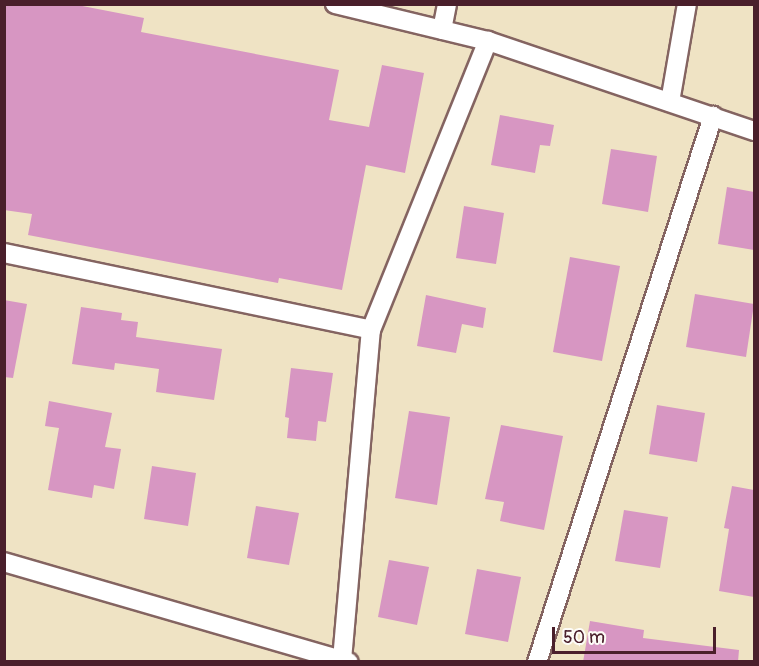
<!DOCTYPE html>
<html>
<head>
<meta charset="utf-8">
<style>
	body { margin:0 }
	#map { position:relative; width:759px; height:666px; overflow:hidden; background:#efe3c4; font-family:Pangolin,sans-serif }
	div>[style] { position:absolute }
	.building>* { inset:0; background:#d796c2 }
	.roads { filter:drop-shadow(2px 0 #846461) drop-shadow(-2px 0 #846461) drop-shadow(0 2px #846461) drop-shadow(0 -2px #846461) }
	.minor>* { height:18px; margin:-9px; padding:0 9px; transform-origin:9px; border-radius:9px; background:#fff }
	span { translate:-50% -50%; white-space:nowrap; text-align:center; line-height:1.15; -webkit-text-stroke:4.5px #fdfcf7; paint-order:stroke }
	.frame { position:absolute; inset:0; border:6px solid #4a1f2b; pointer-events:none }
	.scale { position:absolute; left:552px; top:627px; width:164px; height:27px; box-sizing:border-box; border:3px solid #4a1f2b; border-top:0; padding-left:8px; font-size:18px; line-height:21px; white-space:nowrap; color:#4a1f2b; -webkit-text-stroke:4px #fdfcf7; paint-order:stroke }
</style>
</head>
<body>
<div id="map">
	<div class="building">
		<i style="clip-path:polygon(4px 4px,72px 4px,144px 18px,141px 32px,339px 70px,329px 120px,369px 127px,382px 65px,424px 73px,405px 173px,366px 165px,342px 290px,279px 278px,278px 283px,28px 235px,32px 214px,4px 210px)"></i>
		<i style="clip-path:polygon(500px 115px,554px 125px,550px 146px,540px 145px,535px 173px,491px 165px)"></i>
		<i style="clip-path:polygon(611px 149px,657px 156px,648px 212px,602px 204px)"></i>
		<i style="clip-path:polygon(727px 187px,754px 192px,754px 250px,718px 244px)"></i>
		<i style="clip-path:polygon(464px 206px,504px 213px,496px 264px,456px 258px)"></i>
		<i style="clip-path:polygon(570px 257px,620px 266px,602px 361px,553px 352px)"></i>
		<i style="clip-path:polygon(695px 294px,754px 304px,746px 357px,686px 347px)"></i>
		<i style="clip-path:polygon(426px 295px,486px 308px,483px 328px,462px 324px,456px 353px,417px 346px)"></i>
		<i style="clip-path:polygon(4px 300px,27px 304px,13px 378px,4px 377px)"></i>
		<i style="clip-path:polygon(81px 307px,122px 313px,121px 320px,138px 322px,136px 337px,222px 349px,214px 400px,156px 392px,159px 369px,115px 363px,114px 370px,72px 364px)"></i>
		<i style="clip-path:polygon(291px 368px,333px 373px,326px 422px,318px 421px,316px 441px,287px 438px,289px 418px,285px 417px)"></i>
		<i style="clip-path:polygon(49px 401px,112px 413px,105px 447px,121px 449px,114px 489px,94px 485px,92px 498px,48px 490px,59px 428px,45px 426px)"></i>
		<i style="clip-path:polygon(657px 405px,705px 413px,697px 462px,649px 454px)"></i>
		<i style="clip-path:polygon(409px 411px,450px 417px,437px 505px,395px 498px)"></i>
		<i style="clip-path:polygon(501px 425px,563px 436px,544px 530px,500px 521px,504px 502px,485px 499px)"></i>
		<i style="clip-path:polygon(152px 466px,196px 473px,188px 526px,144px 519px)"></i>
		<i style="clip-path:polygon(732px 486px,754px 490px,754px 597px,719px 591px,729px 529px,724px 528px)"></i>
		<i style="clip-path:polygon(256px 506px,299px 513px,289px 565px,247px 558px)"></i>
		<i style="clip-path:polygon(624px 510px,668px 517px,660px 568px,615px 561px)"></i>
		<i style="clip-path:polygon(389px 560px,429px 567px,417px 625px,378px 617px)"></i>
		<i style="clip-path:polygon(477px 569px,521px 577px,508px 642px,465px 634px)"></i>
		<i style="clip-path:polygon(590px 621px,644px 630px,643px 638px,739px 650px,738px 662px,583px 662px)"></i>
	</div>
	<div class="roads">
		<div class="minor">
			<i style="left:335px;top:4px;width:157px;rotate:13.6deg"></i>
			<i style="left:488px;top:41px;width:281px;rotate:18.7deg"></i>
			<i style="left:442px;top:30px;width:26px;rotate:-79deg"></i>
			<i style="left:670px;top:102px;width:99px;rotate:-80.2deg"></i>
			<i style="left:4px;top:253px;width:375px;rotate:11.8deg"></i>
			<i style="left:4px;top:562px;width:359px;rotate:16.2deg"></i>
			<i style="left:342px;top:660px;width:331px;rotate:-85deg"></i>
			<i style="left:371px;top:330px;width:312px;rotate:-68deg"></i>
			<i style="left:537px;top:662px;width:574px;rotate:-72.13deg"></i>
		</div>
	</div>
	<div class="frame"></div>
	<div class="scale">50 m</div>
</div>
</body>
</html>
